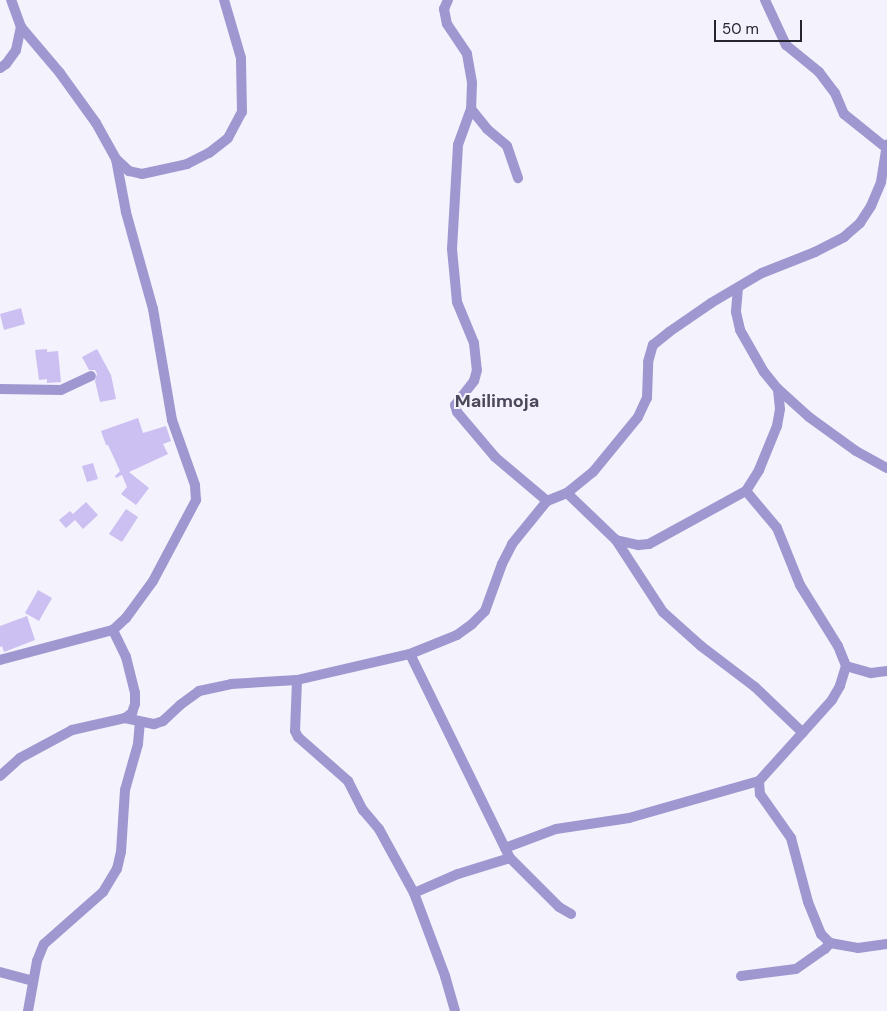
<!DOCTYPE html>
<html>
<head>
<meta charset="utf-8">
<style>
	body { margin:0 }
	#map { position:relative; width:887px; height:1011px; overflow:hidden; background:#f4f2fc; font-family:"DM Sans",sans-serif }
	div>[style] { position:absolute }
	.building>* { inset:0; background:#ccbff2 }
	.minor>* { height:10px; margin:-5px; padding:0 5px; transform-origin:5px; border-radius:5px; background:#9f98d0 }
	span { translate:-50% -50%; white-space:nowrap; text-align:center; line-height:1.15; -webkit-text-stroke:4px #f4f2fc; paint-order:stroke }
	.quarter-label { font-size:18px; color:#4c475b; font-weight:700 }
	.scale { position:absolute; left:714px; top:20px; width:88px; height:22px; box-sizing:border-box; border:2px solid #26242d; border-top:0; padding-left:6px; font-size:15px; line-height:18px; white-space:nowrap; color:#26242d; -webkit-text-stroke:4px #f4f2fc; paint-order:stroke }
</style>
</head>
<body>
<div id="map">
	<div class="building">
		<i style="clip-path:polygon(21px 308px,25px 324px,4px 330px,0 314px)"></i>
		<i style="clip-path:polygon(47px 349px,47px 352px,58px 351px,61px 382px,47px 383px,47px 379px,39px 380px,35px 350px)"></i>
		<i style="clip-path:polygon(97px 349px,111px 375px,116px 399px,100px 402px,95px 381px,97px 374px,95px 370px,89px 370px,82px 357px)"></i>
		<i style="clip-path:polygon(138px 418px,143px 433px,166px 426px,171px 441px,163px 444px,168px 454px,129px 472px,149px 488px,136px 505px,121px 494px,127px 487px,122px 475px,116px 478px,115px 476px,120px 471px,108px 445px,106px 445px,101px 431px)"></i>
		<i style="clip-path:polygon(93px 463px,98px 479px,87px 482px,82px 466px)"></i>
		<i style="clip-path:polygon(86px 502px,98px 515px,83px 529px,75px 520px,66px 528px,59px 520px,70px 511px,73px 514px)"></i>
		<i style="clip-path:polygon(126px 509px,138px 517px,122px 542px,109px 534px)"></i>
		<i style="clip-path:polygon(38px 590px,52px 598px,39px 621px,25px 613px)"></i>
		<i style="clip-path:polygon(27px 616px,35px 640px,4px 652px,2px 646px,0 647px,0 626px)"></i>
	</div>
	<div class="minor">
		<i style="left:448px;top:0;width:10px;rotate:114deg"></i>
		<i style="left:444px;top:9px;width:15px;rotate:79deg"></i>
		<i style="left:447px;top:24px;width:36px;rotate:56deg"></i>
		<i style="left:467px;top:54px;width:29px;rotate:80deg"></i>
		<i style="left:472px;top:83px;width:26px;rotate:92deg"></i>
		<i style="left:471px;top:109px;width:38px;rotate:110deg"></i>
		<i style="left:458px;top:145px;width:104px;rotate:93.3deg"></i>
		<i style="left:452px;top:249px;width:53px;rotate:84.6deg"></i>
		<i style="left:457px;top:302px;width:44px;rotate:67.5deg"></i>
		<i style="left:474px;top:343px;width:27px;rotate:84deg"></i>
		<i style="left:477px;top:370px;width:11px;rotate:105deg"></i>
		<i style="left:474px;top:381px;width:31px;rotate:128deg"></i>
		<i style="left:455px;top:405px;width:7px;rotate:74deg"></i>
		<i style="left:457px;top:412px;width:59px;rotate:49.8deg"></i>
		<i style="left:495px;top:457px;width:68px;rotate:40.2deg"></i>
		<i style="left:765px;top:0;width:50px;rotate:65deg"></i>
		<i style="left:786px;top:45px;width:43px;rotate:39.3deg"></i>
		<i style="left:819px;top:72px;width:26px;rotate:53deg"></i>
		<i style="left:835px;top:93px;width:23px;rotate:67deg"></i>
		<i style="left:844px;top:114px;width:53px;rotate:38.8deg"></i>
		<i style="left:0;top:68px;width:7px;rotate:-34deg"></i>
		<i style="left:6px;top:64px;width:17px;rotate:-54deg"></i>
		<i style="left:16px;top:50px;width:24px;rotate:-78deg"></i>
		<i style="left:21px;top:27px;width:29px;rotate:-110deg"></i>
		<i style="left:471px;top:109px;width:26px;rotate:51deg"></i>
		<i style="left:487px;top:129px;width:26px;rotate:40deg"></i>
		<i style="left:507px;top:146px;width:34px;rotate:71deg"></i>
		<i style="left:116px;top:159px;width:18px;rotate:43deg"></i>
		<i style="left:129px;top:171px;width:13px;rotate:13deg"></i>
		<i style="left:142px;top:174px;width:46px;rotate:-12.5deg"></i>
		<i style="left:187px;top:164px;width:25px;rotate:-27deg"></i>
		<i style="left:209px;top:153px;width:24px;rotate:-38deg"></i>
		<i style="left:228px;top:138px;width:30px;rotate:-62deg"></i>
		<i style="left:242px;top:112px;width:54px;rotate:-91.1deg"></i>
		<i style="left:241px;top:58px;width:60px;rotate:-106.3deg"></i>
		<i style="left:738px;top:288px;width:24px;rotate:95deg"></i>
		<i style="left:736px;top:312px;width:18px;rotate:77deg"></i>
		<i style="left:740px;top:330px;width:48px;rotate:60.3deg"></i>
		<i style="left:764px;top:372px;width:22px;rotate:51deg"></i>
		<i style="left:778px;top:389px;width:42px;rotate:42.1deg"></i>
		<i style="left:809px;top:417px;width:58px;rotate:35.9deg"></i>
		<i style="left:856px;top:451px;width:35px;rotate:29deg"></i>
		<i style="left:0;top:389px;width:61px;rotate:0.9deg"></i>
		<i style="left:61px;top:390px;width:33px;rotate:-25deg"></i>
		<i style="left:746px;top:491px;width:48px;rotate:50deg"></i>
		<i style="left:777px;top:528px;width:61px;rotate:68deg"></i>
		<i style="left:800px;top:585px;width:72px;rotate:58.1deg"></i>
		<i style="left:838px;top:646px;width:22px;rotate:68deg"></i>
		<i style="left:846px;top:666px;width:21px;rotate:107deg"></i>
		<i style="left:840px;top:686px;width:16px;rotate:120deg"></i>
		<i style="left:832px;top:700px;width:109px;rotate:132deg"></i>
		<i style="left:759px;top:781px;width:13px;rotate:86deg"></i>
		<i style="left:760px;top:794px;width:54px;rotate:54.8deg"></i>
		<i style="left:791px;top:838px;width:66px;rotate:75.1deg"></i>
		<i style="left:808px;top:902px;width:35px;rotate:68deg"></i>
		<i style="left:821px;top:934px;width:13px;rotate:45deg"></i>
		<i style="left:830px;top:943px;width:28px;rotate:10deg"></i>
		<i style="left:858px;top:948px;width:29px;rotate:-8deg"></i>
		<i style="left:567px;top:493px;width:68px;rotate:43.8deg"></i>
		<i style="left:616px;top:540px;width:23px;rotate:13deg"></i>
		<i style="left:638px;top:545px;width:11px;rotate:-5deg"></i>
		<i style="left:649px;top:544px;width:111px;rotate:-28.7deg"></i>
		<i style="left:746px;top:491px;width:25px;rotate:-58deg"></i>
		<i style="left:759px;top:470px;width:48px;rotate:-67.8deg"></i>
		<i style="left:777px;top:426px;width:17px;rotate:-80deg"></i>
		<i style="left:780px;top:409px;width:20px;rotate:-96deg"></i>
		<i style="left:616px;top:540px;width:86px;rotate:56.9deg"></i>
		<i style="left:663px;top:612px;width:51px;rotate:41.8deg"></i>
		<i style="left:701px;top:646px;width:68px;rotate:37.2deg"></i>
		<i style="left:755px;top:687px;width:66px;rotate:43.8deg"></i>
		<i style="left:410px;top:654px;width:227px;rotate:63.9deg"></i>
		<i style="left:510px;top:858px;width:69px;rotate:45deg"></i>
		<i style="left:559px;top:907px;width:14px;rotate:30deg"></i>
		<i style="left:0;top:660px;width:117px;rotate:-14.9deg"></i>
		<i style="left:113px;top:630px;width:18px;rotate:-43deg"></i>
		<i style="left:126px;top:618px;width:46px;rotate:-53.9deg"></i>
		<i style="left:153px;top:581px;width:92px;rotate:-62deg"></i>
		<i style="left:196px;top:500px;width:15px;rotate:-94deg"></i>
		<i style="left:195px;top:485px;width:69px;rotate:-109.5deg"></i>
		<i style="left:172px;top:420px;width:113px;rotate:-99.7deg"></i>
		<i style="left:153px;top:309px;width:101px;rotate:-105.6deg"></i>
		<i style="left:126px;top:212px;width:54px;rotate:-100.7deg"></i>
		<i style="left:116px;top:159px;width:41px;rotate:-119.1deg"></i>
		<i style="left:96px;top:123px;width:62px;rotate:-125.8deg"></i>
		<i style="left:60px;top:73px;width:60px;rotate:-130.3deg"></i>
		<i style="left:846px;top:666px;width:26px;rotate:16deg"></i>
		<i style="left:871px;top:673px;width:16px;rotate:-7deg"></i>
		<i style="left:297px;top:680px;width:51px;rotate:92.2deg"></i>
		<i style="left:295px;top:731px;width:7px;rotate:63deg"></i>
		<i style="left:298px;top:737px;width:67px;rotate:41.3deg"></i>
		<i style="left:348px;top:781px;width:33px;rotate:63deg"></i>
		<i style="left:363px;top:810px;width:25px;rotate:50deg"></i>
		<i style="left:379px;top:829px;width:73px;rotate:61.3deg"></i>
		<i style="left:414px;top:893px;width:89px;rotate:69.5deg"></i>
		<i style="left:445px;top:976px;width:36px;rotate:74deg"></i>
		<i style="left:125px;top:718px;width:30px;rotate:12deg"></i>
		<i style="left:154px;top:724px;width:9px;rotate:-18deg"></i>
		<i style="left:163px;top:721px;width:23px;rotate:-43deg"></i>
		<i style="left:180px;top:705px;width:24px;rotate:-36deg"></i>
		<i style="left:199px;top:691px;width:33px;rotate:-12deg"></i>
		<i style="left:231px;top:684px;width:66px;rotate:-3.5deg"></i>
		<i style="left:297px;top:680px;width:116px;rotate:-13deg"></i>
		<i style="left:410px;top:654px;width:51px;rotate:-22deg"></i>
		<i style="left:457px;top:635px;width:19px;rotate:-36deg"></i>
		<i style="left:472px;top:624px;width:18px;rotate:-45deg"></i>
		<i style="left:485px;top:611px;width:50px;rotate:-70.1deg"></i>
		<i style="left:502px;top:564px;width:22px;rotate:-63deg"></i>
		<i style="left:512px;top:544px;width:55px;rotate:-50.9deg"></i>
		<i style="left:547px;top:501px;width:22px;rotate:-22deg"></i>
		<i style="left:567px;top:493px;width:33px;rotate:-39deg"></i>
		<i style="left:593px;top:472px;width:71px;rotate:-50.7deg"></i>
		<i style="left:638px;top:417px;width:21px;rotate:-65deg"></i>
		<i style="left:647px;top:398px;width:36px;rotate:-88deg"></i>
		<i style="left:648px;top:362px;width:18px;rotate:-74deg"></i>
		<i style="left:653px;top:345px;width:21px;rotate:-39deg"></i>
		<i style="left:669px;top:332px;width:51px;rotate:-34.6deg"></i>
		<i style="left:711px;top:303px;width:59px;rotate:-30.5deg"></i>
		<i style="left:762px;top:273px;width:57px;rotate:-21.6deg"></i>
		<i style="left:815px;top:252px;width:33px;rotate:-27deg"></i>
		<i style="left:844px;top:237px;width:21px;rotate:-41deg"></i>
		<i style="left:860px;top:223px;width:20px;rotate:-57deg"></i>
		<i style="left:871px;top:206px;width:26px;rotate:-67deg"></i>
		<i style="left:881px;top:182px;width:38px;rotate:-81deg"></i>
		<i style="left:0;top:776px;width:27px;rotate:-42deg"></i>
		<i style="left:20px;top:758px;width:59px;rotate:-28.3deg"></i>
		<i style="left:72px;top:730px;width:54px;rotate:-12.8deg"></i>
		<i style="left:125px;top:718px;width:9px;rotate:-36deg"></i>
		<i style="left:132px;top:713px;width:9px;rotate:-72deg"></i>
		<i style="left:135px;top:704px;width:11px;rotate:-90deg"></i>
		<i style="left:135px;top:693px;width:37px;rotate:-104deg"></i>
		<i style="left:126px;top:657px;width:30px;rotate:-116deg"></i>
		<i style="left:505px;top:848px;width:54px;rotate:-20.4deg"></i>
		<i style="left:556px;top:829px;width:74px;rotate:-8.6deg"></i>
		<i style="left:629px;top:818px;width:135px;rotate:-15.9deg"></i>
		<i style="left:414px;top:893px;width:48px;rotate:-23.4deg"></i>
		<i style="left:458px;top:874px;width:54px;rotate:-17.1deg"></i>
		<i style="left:0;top:972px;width:34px;rotate:15deg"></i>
		<i style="left:741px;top:976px;width:55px;rotate:-7.3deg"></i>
		<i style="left:796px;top:969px;width:35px;rotate:-35deg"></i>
		<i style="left:825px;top:949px;width:8px;rotate:-50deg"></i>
		<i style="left:28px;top:1011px;width:51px;rotate:-79.8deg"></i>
		<i style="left:37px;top:961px;width:18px;rotate:-68deg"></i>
		<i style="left:44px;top:944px;width:79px;rotate:-41.4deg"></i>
		<i style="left:103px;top:892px;width:27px;rotate:-59deg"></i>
		<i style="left:117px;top:869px;width:17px;rotate:-77deg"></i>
		<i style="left:121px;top:852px;width:62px;rotate:-86.3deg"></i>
		<i style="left:125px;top:790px;width:48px;rotate:-74.2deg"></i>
		<i style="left:138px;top:744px;width:22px;rotate:-85deg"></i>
	</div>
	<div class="quarter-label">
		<span style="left:497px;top:401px">Mailimoja</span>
	</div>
	<div class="scale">50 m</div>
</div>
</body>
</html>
